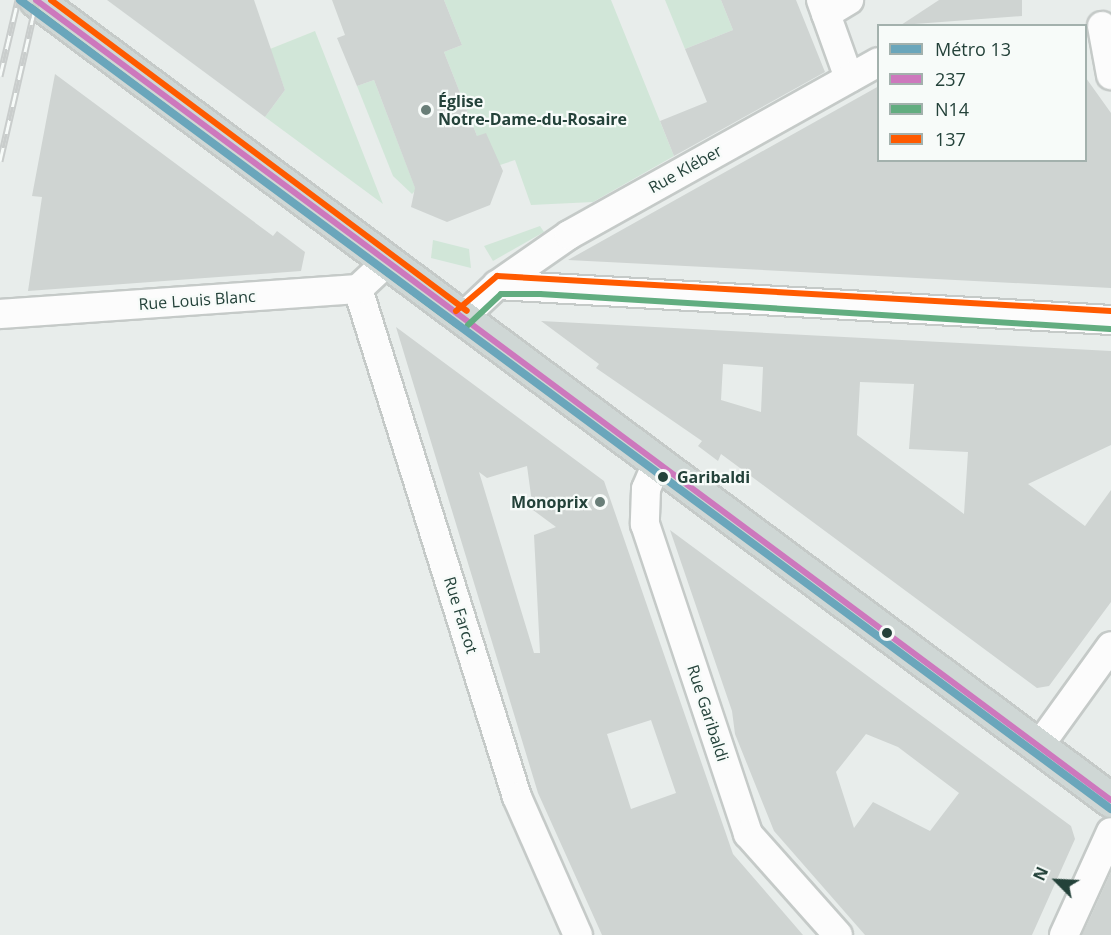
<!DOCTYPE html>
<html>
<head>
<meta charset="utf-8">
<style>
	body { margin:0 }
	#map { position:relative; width:1111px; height:935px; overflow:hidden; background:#e8edeb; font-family:"Open Sans",sans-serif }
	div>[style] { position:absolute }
	.green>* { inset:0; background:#d1e6d8 }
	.building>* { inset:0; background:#cfd4d2 }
	.roads { filter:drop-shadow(2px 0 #c5cac8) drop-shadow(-2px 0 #c5cac8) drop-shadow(0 2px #c5cac8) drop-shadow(0 -2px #c5cac8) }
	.minor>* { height:28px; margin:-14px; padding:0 14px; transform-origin:14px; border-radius:14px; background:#fcfcfc }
	.major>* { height:33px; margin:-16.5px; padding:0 16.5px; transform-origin:16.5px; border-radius:16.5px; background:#cfd7d5 }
	.rail>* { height:7px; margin-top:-3.5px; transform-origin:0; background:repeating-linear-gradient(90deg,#f7fbf9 0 14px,#c9cdcc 0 28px); box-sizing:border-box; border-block:2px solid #c9cdcc }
	.bus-1>* { height:6px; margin:-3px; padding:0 3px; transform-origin:3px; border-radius:3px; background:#cd78bd }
	.bus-2>* { height:6px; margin:-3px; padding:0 3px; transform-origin:3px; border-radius:3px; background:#62ad80 }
	.bus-3>* { height:6px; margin:-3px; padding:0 3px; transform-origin:3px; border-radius:3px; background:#ff5a00 }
	.metro-1>* { height:8px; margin:-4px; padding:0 4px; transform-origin:4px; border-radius:4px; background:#6aa6bb }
	.dots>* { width:16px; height:16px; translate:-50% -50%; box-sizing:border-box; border:3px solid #f7fbf9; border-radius:50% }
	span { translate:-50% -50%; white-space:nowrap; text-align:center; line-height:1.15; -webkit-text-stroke:4.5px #f7fbf9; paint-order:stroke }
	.poi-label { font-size:16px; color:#24423a; font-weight:700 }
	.left { translate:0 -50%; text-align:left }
	.right { translate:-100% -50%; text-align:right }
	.street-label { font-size:16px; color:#24423a }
	.stop-label { font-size:16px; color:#24423a; font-weight:700 }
	.legend { position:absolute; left:877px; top:24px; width:210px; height:138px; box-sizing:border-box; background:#f7fbf9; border:2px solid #a3b1ad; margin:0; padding:8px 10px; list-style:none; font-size:18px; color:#24423a }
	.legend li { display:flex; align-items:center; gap:12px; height:30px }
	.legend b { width:30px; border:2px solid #a3b1ad }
	.north { position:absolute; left:1027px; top:851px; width:60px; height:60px; -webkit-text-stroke:4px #f7fbf9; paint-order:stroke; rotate:294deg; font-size:16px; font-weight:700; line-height:24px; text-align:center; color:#24423a }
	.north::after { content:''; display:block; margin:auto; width:21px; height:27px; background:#24423a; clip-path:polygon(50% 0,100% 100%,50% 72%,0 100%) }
</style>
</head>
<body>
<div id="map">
	<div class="green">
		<i style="clip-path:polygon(444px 0,611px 0,674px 156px,593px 202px,531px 205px,515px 160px,500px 165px,477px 136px,444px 52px,462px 45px)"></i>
		<i style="clip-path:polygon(665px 0,721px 0,733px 30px,685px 49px)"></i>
		<i style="clip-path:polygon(315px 31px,383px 204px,265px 117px,285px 90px,270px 49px)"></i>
		<i style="clip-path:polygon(374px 80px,416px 190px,412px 194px,393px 176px,357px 86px)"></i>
		<i style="clip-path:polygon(540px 226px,544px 232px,493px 261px,484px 246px)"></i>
		<i style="clip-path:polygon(433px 240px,469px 249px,471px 268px,431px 258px)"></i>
	</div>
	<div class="building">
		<i style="clip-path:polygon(107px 0,254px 0,285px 90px,265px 117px)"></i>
		<i style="clip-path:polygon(332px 0,444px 0,462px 45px,444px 52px,477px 136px,486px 133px,503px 171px,490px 205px,447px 222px,411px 207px,415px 188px,374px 80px,357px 86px,337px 38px,345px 35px)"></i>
		<i style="clip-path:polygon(721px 0,796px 0,825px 72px,674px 156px,660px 121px,707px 102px,685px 49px,733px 30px)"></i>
		<i style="clip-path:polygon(939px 0,1022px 0,1022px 16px,901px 25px)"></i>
		<i style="clip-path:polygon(55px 74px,273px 236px,277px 231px,305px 252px,301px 271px,28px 291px,42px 197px,32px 196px)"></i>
		<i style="clip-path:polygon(1086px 78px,1111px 113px,1111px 288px,568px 260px,879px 86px,879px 160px,1086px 160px)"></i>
		<i style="clip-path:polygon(evenodd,541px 321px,1111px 351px,1111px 445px,1028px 484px,1085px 526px,1111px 490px,1111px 602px,1049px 686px,1037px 688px,721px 454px,718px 461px,698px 446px,702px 441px,596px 368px,599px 364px,541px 321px,723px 364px,763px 367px,761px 412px,721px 400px,723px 364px,541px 321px,860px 382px,914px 384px,909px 449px,968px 452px,964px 514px,857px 435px,860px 382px)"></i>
		<i style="clip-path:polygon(evenodd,396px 327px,604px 481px,733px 854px,803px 935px,602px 935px,538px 793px,396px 327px,527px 466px,533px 510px,556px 527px,534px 535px,540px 653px,534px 653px,479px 472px,487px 478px,527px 466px,396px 327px,651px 720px,676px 793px,631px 809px,607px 734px,651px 720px)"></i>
		<i style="clip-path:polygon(evenodd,670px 530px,1071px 826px,1075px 839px,1032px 935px,865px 935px,774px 831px,735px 734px,732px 711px,670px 530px,866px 734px,898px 747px,959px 793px,930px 831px,873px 802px,854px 828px,836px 772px,866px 734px)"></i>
		<i style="clip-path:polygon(1111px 872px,1111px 935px,1082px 935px,1091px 916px)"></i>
	</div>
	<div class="roads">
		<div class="minor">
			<i style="left:821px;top:0;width:83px;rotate:70.3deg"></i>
			<i style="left:826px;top:14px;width:27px;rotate:-31deg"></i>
			<i style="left:1102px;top:26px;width:50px;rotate:79.6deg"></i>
			<i style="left:497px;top:285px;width:615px;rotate:3.26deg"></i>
			<i style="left:358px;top:289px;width:532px;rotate:72.62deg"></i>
			<i style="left:517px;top:797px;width:151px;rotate:66.2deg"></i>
			<i style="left:0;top:314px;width:359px;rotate:-4deg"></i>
			<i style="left:358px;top:289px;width:37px;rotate:-43deg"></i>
			<i style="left:462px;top:318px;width:48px;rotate:-43.3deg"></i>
			<i style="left:497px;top:285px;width:88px;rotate:-34.8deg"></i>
			<i style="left:569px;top:235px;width:354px;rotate:-29.2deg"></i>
			<i style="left:657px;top:463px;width:28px;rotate:113deg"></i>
			<i style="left:646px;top:489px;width:35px;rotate:92deg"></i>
			<i style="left:645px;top:524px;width:327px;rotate:71.6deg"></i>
			<i style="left:748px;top:834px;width:135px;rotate:48.3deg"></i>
			<i style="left:1039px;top:746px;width:123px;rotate:-54.2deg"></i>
			<i style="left:1064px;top:935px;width:113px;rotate:-65.5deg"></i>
		</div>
		<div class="major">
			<i style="left:36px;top:0;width:1340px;rotate:36.66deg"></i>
		</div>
	</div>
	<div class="rail">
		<i style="left:0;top:76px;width:78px;rotate:-76.7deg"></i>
		<i style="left:0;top:161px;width:165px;rotate:-77.1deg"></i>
	</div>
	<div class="bus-1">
		<i style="left:36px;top:0;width:1340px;rotate:36.66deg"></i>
	</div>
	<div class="bus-2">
		<i style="left:31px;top:7px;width:532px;rotate:36.74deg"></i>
		<i style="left:468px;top:325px;width:45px;rotate:-43.2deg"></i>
		<i style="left:501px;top:294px;width:39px"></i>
		<i style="left:540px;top:294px;width:571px;rotate:3.51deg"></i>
	</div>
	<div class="bus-3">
		<i style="left:51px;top:0;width:519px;rotate:36.78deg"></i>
		<i style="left:456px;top:311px;width:54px;rotate:-40.5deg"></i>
		<i style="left:497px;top:276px;width:615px;rotate:3.26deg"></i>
	</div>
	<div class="metro-1">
		<i style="left:20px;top:0;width:1358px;rotate:36.56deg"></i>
	</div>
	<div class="dots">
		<i style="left:426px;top:110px;background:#697e78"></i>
		<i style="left:663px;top:477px;background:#24423a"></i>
		<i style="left:600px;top:502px;background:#697e78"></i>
		<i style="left:887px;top:633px;background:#24423a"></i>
	</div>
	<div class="poi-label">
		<span class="left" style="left:438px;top:110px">Église<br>Notre-Dame-du-Rosaire</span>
		<span class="right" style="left:588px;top:502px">Monoprix</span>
	</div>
	<div class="street-label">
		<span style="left:685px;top:169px;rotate:-29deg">Rue Kléber</span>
		<span style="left:197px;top:300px;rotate:-4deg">Rue Louis Blanc</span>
		<span style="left:461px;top:615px;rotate:73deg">Rue Farcot</span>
		<span style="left:708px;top:713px;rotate:72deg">Rue Garibaldi</span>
	</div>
	<div class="stop-label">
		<span class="left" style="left:677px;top:477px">Garibaldi</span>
	</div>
	<ul class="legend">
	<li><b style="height:8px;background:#6aa6bb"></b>Métro 13</li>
	<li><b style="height:8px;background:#cd78bd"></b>237</li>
	<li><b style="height:8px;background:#62ad80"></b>N14</li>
	<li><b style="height:8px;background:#ff5a00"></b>137</li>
	</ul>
	<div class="north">N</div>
</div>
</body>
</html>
